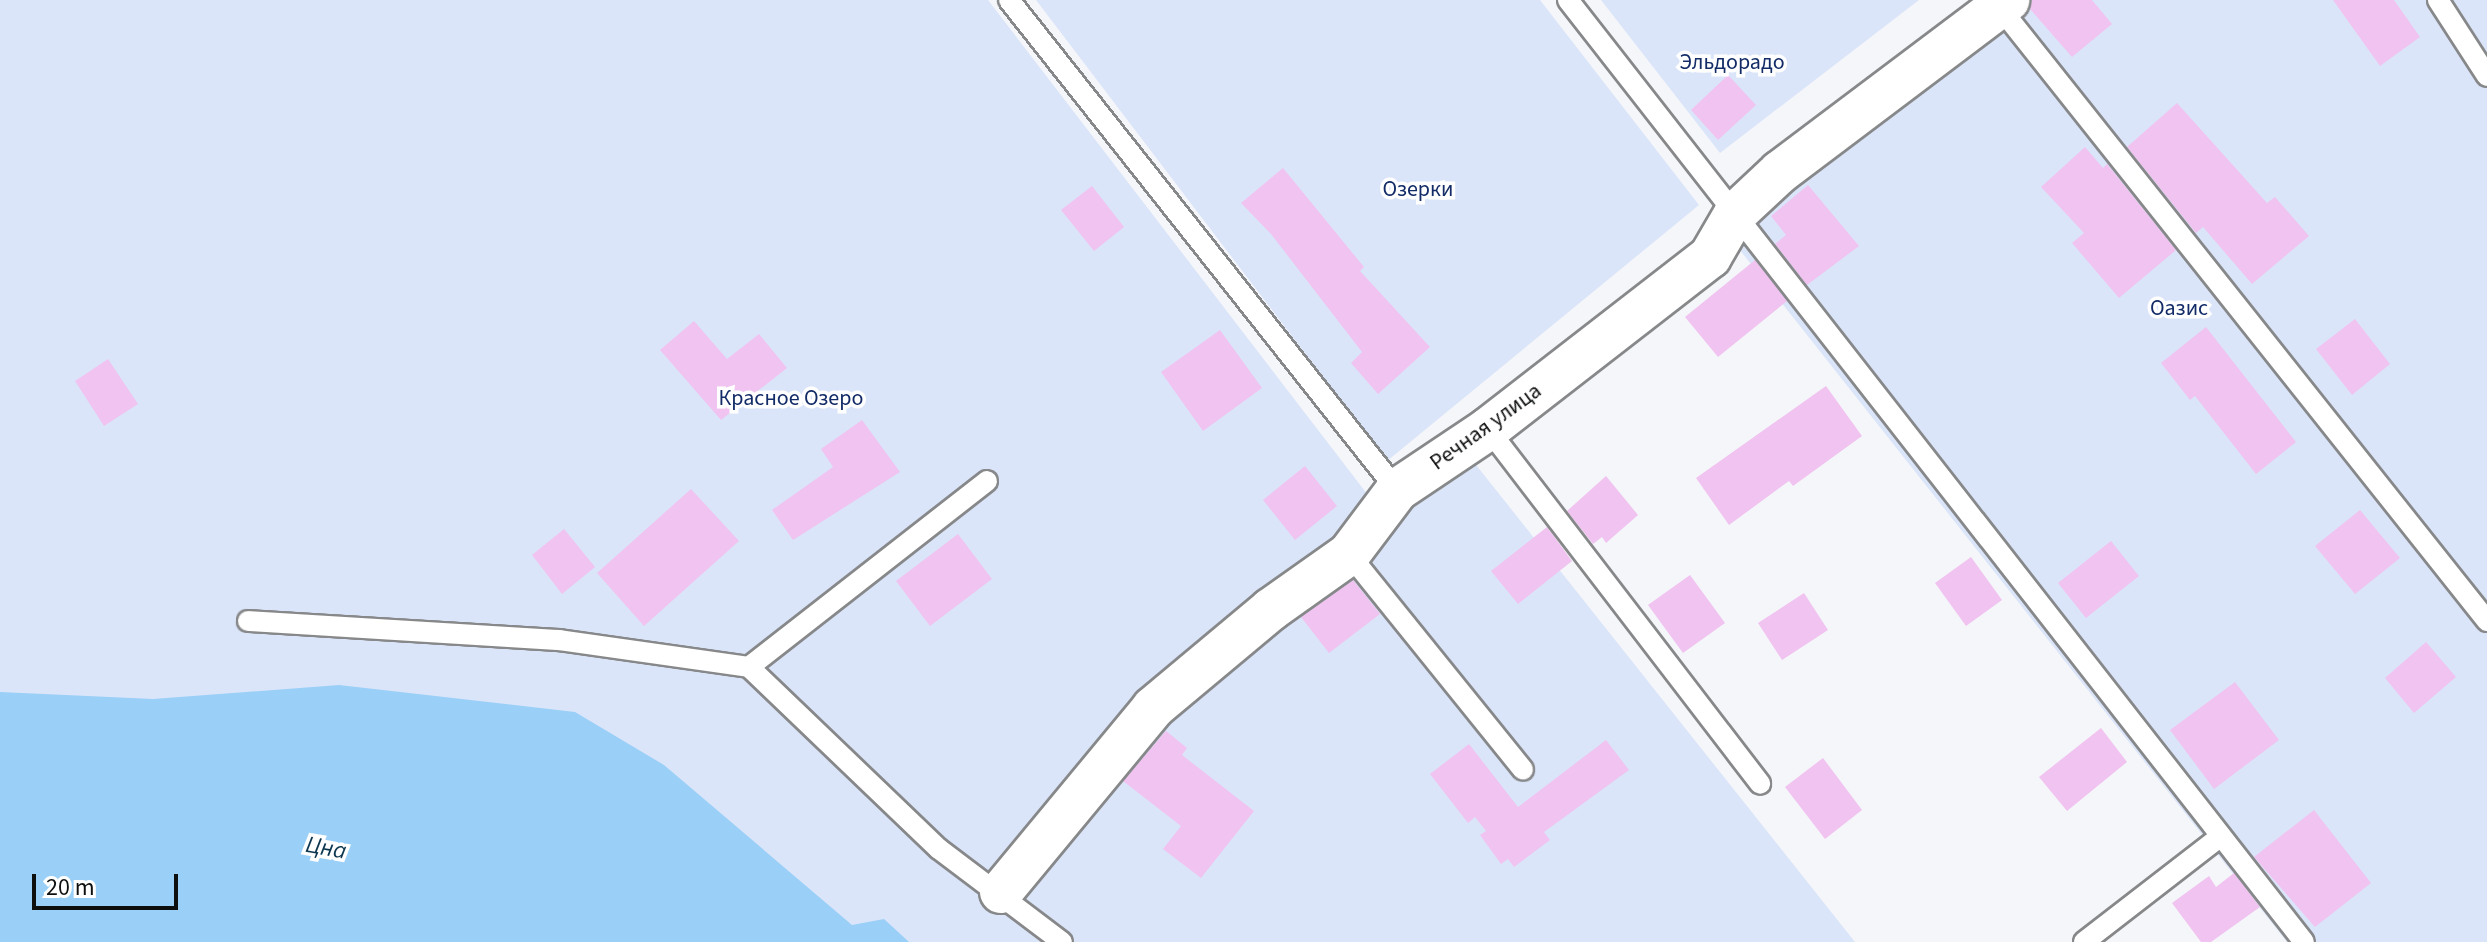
<!DOCTYPE html>
<html>
<head>
<meta charset="utf-8">
<style>
	body { margin:0 }
	#map { position:relative; width:2487px; height:942px; overflow:hidden; background:#f5f6f9; font-family:"Source Sans 3",sans-serif }
	div>[style] { position:absolute }
	.green>* { inset:0; background:#dbe5f9 }
	.water>* { inset:0; background:#9acff7 }
	.building>* { inset:0; background:#f0c3f0 }
	.roads { filter:drop-shadow(2px 0 #87888a) drop-shadow(-2px 0 #87888a) drop-shadow(0 2px #87888a) drop-shadow(0 -2px #87888a) }
	.service>* { height:20px; margin:-10px; padding:0 10px; transform-origin:10px; border-radius:10px; background:#fff }
	.minor>* { height:42px; margin:-21px; padding:0 21px; transform-origin:21px; border-radius:21px; background:#fff }
	span { translate:-50% -50%; white-space:nowrap; text-align:center; line-height:1.15; -webkit-text-stroke:7px #fff; paint-order:stroke }
	.park-label { font-size:22px; color:#132c67 }
	.street-label { font-size:22px; color:#0d0e0e }
	.water-label { font-size:24px; color:#0c3650; font-style:italic }
	.scale { position:absolute; left:32px; top:874px; width:146px; height:36px; box-sizing:border-box; border:4px solid #0d0e0e; border-top:0; padding-left:10px; font-size:24px; line-height:28px; white-space:nowrap; color:#0d0e0e; -webkit-text-stroke:6px #fff; paint-order:stroke }
</style>
</head>
<body>
<div id="map">
	<div class="green">
		<i style="clip-path:polygon(0 0,988px 0,1381px 512px,1465px 451px,1855px 942px,853px 942px,0 725px)"></i>
		<i style="clip-path:polygon(1036px 0,1540px 0,1699px 205px,1387px 461px)"></i>
		<i style="clip-path:polygon(1601px 0,1919px 0,1720px 153px)"></i>
		<i style="clip-path:polygon(2036px 0,2487px 0,2487px 942px,2287px 942px,1724px 230px)"></i>
	</div>
	<div class="water">
		<i style="clip-path:polygon(339px 685px,575px 712px,664px 765px,852px 925px,884px 919px,909px 942px,0 942px,0 692px,153px 699px)"></i>
	</div>
	<div class="building">
		<i style="clip-path:polygon(2032px 0,2092px 0,2112px 24px,2072px 57px,2030px 9px)"></i>
		<i style="clip-path:polygon(2333px 0,2394px 0,2420px 37px,2380px 66px)"></i>
		<i style="clip-path:polygon(1728px 75px,1756px 105px,1718px 140px,1691px 110px)"></i>
		<i style="clip-path:polygon(2177px 103px,2267px 203px,2275px 197px,2309px 236px,2252px 284px,2203px 227px,2196px 233px,2127px 147px)"></i>
		<i style="clip-path:polygon(2085px 147px,2103px 168px,2107px 164px,2176px 250px,2119px 298px,2072px 243px,2084px 233px,2041px 187px)"></i>
		<i style="clip-path:polygon(1283px 168px,1364px 267px,1360px 271px,1430px 347px,1378px 394px,1351px 363px,1362px 352px,1271px 234px,1241px 203px)"></i>
		<i style="clip-path:polygon(1808px 185px,1859px 246px,1807px 285px,1775px 244px,1786px 235px,1771px 216px)"></i>
		<i style="clip-path:polygon(1092px 186px,1124px 227px,1094px 251px,1061px 210px)"></i>
		<i style="clip-path:polygon(1755px 260px,1787px 301px,1718px 357px,1685px 317px)"></i>
		<i style="clip-path:polygon(2355px 319px,2390px 364px,2352px 395px,2316px 349px)"></i>
		<i style="clip-path:polygon(694px 321px,727px 359px,759px 334px,787px 368px,721px 420px,660px 350px)"></i>
		<i style="clip-path:polygon(2206px 327px,2296px 442px,2256px 474px,2195px 396px,2190px 400px,2161px 363px)"></i>
		<i style="clip-path:polygon(1220px 330px,1262px 388px,1203px 431px,1161px 372px)"></i>
		<i style="clip-path:polygon(108px 359px,138px 404px,104px 426px,75px 381px)"></i>
		<i style="clip-path:polygon(1826px 386px,1862px 436px,1793px 486px,1789px 481px,1729px 525px,1696px 478px)"></i>
		<i style="clip-path:polygon(862px 420px,900px 472px,793px 540px,772px 510px,833px 467px,821px 449px)"></i>
		<i style="clip-path:polygon(1305px 466px,1337px 506px,1295px 540px,1263px 500px)"></i>
		<i style="clip-path:polygon(1606px 476px,1638px 515px,1606px 543px,1602px 537px,1593px 544px,1567px 511px)"></i>
		<i style="clip-path:polygon(691px 489px,739px 541px,644px 626px,597px 573px)"></i>
		<i style="clip-path:polygon(2360px 510px,2400px 558px,2355px 594px,2315px 546px)"></i>
		<i style="clip-path:polygon(1547px 527px,1572px 561px,1518px 604px,1491px 571px)"></i>
		<i style="clip-path:polygon(564px 529px,595px 567px,562px 594px,532px 555px)"></i>
		<i style="clip-path:polygon(958px 534px,992px 579px,930px 626px,896px 581px)"></i>
		<i style="clip-path:polygon(2111px 541px,2139px 576px,2086px 618px,2058px 583px)"></i>
		<i style="clip-path:polygon(1971px 557px,2002px 600px,1966px 626px,1935px 583px)"></i>
		<i style="clip-path:polygon(1690px 575px,1725px 623px,1683px 653px,1648px 605px)"></i>
		<i style="clip-path:polygon(1353px 580px,1380px 614px,1329px 653px,1301px 617px)"></i>
		<i style="clip-path:polygon(1804px 593px,1828px 630px,1782px 660px,1758px 623px)"></i>
		<i style="clip-path:polygon(2426px 642px,2456px 677px,2414px 713px,2385px 678px)"></i>
		<i style="clip-path:polygon(2235px 682px,2279px 740px,2214px 789px,2170px 730px)"></i>
		<i style="clip-path:polygon(2101px 728px,2127px 762px,2067px 811px,2039px 777px)"></i>
		<i style="clip-path:polygon(1166px 731px,1187px 748px,1182px 755px,1254px 811px,1201px 878px,1163px 849px,1181px 826px,1123px 781px)"></i>
		<i style="clip-path:polygon(1606px 740px,1629px 770px,1544px 832px,1550px 840px,1514px 867px,1508px 859px,1501px 864px,1480px 835px,1486px 831px,1475px 817px,1468px 823px,1430px 774px,1469px 744px,1518px 807px)"></i>
		<i style="clip-path:polygon(1823px 758px,1862px 810px,1825px 839px,1785px 787px)"></i>
		<i style="clip-path:polygon(2314px 810px,2371px 883px,2315px 927px,2254px 857px)"></i>
		<i style="clip-path:polygon(2234px 873px,2260px 907px,2211px 942px,2201px 942px,2172px 903px,2209px 876px,2216px 887px)"></i>
	</div>
	<div class="roads">
		<div class="service">
			<i style="left:1009px;top:0;width:625px;rotate:51.63deg"></i>
			<i style="left:1568px;top:0;width:1195px;rotate:52deg"></i>
			<i style="left:2438px;top:0;width:90px;rotate:57.2deg"></i>
			<i style="left:1997px;top:4px;width:788px;rotate:51.54deg"></i>
			<i style="left:1488px;top:429px;width:447px;rotate:52.5deg"></i>
			<i style="left:1349px;top:554px;width:277px;rotate:51.1deg"></i>
			<i style="left:248px;top:621px;width:312px;rotate:3.5deg"></i>
			<i style="left:559px;top:640px;width:192px;rotate:8.1deg"></i>
			<i style="left:749px;top:667px;width:263px;rotate:43.8deg"></i>
			<i style="left:939px;top:849px;width:154px;rotate:37.1deg"></i>
			<i style="left:749px;top:667px;width:302px;rotate:-38deg"></i>
			<i style="left:2084px;top:942px;width:173px;rotate:-37.7deg"></i>
		</div>
		<div class="minor">
			<i style="left:1001px;top:892px;width:239px;rotate:-50.4deg"></i>
			<i style="left:1153px;top:708px;width:153px;rotate:-39.9deg"></i>
			<i style="left:1270px;top:610px;width:97px;rotate:-35.3deg"></i>
			<i style="left:1349px;top:554px;width:80px;rotate:-53.1deg"></i>
			<i style="left:1397px;top:490px;width:110px;rotate:-33.8deg"></i>
			<i style="left:1488px;top:429px;width:281px;rotate:-37.8deg"></i>
			<i style="left:1710px;top:257px;width:50px;rotate:-59.8deg"></i>
			<i style="left:1735px;top:214px;width:62px;rotate:-43deg"></i>
			<i style="left:1780px;top:172px;width:286px;rotate:-37deg"></i>
		</div>
	</div>
	<div class="park-label">
		<span style="left:1732px;top:63px">Эльдорадо</span>
		<span style="left:1418px;top:190px">Озерки</span>
		<span style="left:2179px;top:309px">Оазис</span>
		<span style="left:791px;top:399px">Красное Озеро</span>
	</div>
	<div class="street-label">
		<span style="left:1486px;top:427px;rotate:-36deg">Речная улица</span>
	</div>
	<div class="water-label">
		<span style="left:326px;top:848px;rotate:10deg">Цна</span>
	</div>
	<div class="scale">20 m</div>
</div>
</body>
</html>
